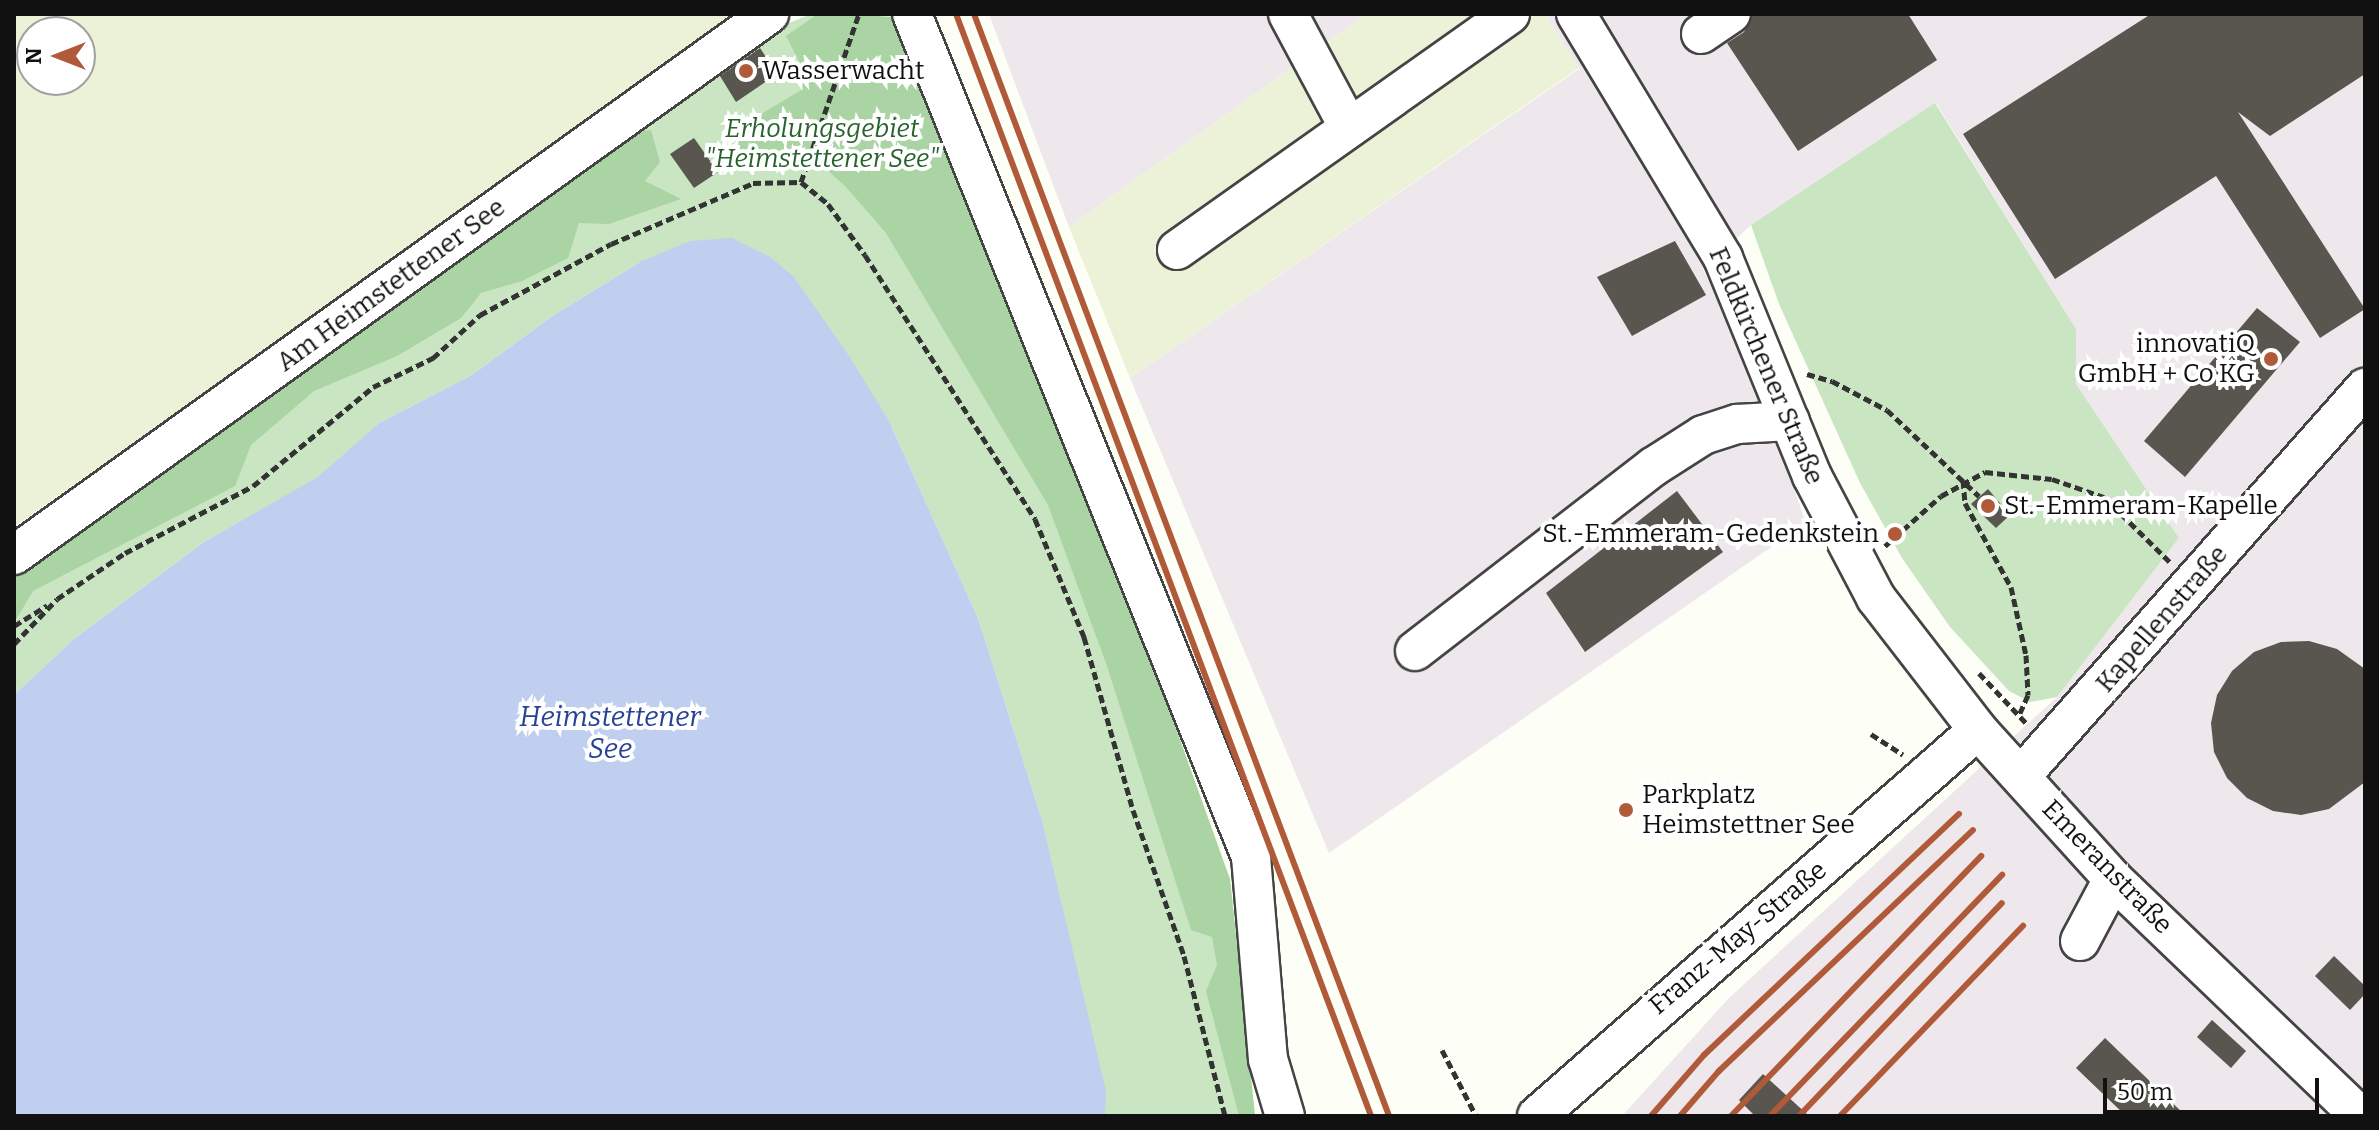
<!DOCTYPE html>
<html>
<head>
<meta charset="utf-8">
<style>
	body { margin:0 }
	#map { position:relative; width:2379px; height:1130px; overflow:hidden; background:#fdfef6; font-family:Bitter,serif }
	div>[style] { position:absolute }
	.industrial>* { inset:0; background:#eee7ec }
	.farmland>* { inset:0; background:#ecf2d8 }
	.green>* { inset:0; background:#c9e5c2 }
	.forest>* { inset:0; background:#aad4a4 }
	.water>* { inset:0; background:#c0cef0 }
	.building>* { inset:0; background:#58564e }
	.path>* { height:5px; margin-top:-2.5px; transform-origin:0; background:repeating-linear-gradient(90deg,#333 0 8px,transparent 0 12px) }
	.roads { filter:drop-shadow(2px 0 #444) drop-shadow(-2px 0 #444) drop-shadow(0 2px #444) drop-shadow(0 -2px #444) }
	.minor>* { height:38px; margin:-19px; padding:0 19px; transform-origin:19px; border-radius:19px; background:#fff }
	.rail>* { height:6px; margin:-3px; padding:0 3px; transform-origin:3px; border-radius:3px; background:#b15a39 }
	.dots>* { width:22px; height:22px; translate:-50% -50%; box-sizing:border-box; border:4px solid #fff; border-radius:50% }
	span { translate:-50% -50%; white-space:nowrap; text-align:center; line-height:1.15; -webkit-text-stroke:8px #fff; paint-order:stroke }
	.poi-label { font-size:26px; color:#111 }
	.left { translate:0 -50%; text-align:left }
	.right { translate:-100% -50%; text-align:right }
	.park-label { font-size:26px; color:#28622f; font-style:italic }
	.street-label { font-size:26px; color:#111 }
	.water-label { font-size:28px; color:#284295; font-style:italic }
	.frame { position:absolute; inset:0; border:16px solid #111; pointer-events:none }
	.north { position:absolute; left:16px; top:16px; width:80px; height:80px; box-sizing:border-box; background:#fff; border:2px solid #a0a0a0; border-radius:50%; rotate:270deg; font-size:22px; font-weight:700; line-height:32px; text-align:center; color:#111 }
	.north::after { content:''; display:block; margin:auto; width:28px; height:36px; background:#b15a39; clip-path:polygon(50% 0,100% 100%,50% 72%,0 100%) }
	.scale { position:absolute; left:2103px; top:1078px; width:216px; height:36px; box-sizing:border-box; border:4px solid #111; border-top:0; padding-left:10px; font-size:24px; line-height:28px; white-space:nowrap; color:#111; -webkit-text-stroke:6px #fff; paint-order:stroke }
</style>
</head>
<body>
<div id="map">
	<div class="industrial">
		<i style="clip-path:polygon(989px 14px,1367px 14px,1069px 227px)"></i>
		<i style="clip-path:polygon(1545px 14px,2365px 14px,2365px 1116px,1622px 1116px,1728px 999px,2057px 697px,2179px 538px,2076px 384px,2076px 329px,1936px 103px,1751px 225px,1703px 269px,1755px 378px,1806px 523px,1329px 853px,1130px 378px,1579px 69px)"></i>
	</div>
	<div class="farmland">
		<i style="clip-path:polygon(evenodd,14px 14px,744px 14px,14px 527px,14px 14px,32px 32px,80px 32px,80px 80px,32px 80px,32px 32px)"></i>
		<i style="clip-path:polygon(1367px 14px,1545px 14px,1579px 68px,1130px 378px,1069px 227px)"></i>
	</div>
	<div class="green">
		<i style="clip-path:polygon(811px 14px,880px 14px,1230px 879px,1255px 1116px,1105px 1116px,1105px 1091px,1042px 820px,978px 618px,889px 421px,794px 277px,640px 262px,551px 317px,472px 375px,379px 423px,318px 478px,204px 542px,74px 639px,14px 695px,14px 563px,755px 37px)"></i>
		<i style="clip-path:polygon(1935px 103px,2076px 329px,2076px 384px,2179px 538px,2057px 697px,2030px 702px,2009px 691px,1950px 627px,1902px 558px,1860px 483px,1779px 304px,1751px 225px)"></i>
	</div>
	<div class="forest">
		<i style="clip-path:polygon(818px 14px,900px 17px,1003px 246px,1230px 879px,1255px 1116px,1239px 1116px,1206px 991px,1217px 965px,1212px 937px,1191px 930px,1107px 666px,1048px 505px,886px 233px,846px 187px,824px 167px,735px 164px,728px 134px,803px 89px,801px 65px,786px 36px)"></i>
		<i style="clip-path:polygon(651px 130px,660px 162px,645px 181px,681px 199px,609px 224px,579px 223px,568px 258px,522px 281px,481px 293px,461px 318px,397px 356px,314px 391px,251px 445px,235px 486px,33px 591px,14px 623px,14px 563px,623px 134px)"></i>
	</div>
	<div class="water">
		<i style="clip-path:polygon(732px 238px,770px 257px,794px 277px,849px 356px,889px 421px,978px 618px,1042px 820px,1106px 1091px,1105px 1116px,14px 1116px,14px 695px,74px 639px,204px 542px,318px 477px,379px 423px,472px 375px,551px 317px,640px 262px,690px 241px)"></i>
	</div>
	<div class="building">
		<i style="clip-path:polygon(1753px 14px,1908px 14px,1937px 60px,1798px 151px,1727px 43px,1744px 32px)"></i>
		<i style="clip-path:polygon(2151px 14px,2365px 14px,2365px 74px,2270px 136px,2238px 112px,2365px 309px,2320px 338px,2216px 176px,2055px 279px,1963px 134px)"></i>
		<i style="clip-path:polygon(760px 48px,777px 74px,736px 102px,720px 76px)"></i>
		<i style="clip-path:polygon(694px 138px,718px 172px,694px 188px,670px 154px)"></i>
		<i style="clip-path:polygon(1675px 241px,1706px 295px,1632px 336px,1597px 277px)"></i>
		<i style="clip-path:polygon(2257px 308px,2300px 342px,2185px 477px,2144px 441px)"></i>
		<i style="clip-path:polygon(1988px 489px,2010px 515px,1996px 528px,1971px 504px)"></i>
		<i style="clip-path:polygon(1677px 491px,1723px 552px,1585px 652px,1546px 593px)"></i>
		<i style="clip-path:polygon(2309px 641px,2337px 649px,2365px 669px,2365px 782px,2329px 809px,2301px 815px,2273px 811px,2247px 798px,2227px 778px,2214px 752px,2211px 723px,2217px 695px,2232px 671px,2254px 652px,2281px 642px)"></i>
		<i style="clip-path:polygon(2334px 956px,2365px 986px,2365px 994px,2350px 1010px,2315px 976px)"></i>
		<i style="clip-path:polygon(2212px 1020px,2246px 1051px,2231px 1068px,2197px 1037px)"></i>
		<i style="clip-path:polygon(2105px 1038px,2186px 1116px,2126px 1116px,2076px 1068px)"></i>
		<i style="clip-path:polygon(1763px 1074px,1809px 1116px,1755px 1116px,1739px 1100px)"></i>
	</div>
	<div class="path">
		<i style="left:801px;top:182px;width:178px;rotate:-71deg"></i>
		<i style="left:1807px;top:374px;width:26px;rotate:16deg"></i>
		<i style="left:1832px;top:381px;width:62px;rotate:27.8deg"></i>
		<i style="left:1887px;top:410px;width:126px;rotate:43.1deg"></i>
		<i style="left:1963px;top:480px;width:23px;rotate:85deg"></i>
		<i style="left:1965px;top:503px;width:96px;rotate:61.3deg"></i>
		<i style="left:2011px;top:587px;width:70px;rotate:77.6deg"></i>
		<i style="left:2026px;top:655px;width:40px;rotate:87.1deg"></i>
		<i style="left:2028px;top:695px;width:22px;rotate:114deg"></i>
		<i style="left:1885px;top:546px;width:75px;rotate:-41.8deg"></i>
		<i style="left:1941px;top:496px;width:50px;rotate:-28.6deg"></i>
		<i style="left:1985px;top:472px;width:67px;rotate:6deg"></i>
		<i style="left:2052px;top:479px;width:55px;rotate:19.1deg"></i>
		<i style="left:2104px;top:497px;width:94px;rotate:44.6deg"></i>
		<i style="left:14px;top:626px;width:39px;rotate:-32deg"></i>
		<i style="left:14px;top:644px;width:62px;rotate:-46.3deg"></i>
		<i style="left:57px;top:599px;width:82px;rotate:-34.1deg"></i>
		<i style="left:125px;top:553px;width:144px;rotate:-27.6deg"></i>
		<i style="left:253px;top:486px;width:156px;rotate:-39.5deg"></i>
		<i style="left:373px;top:387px;width:67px;rotate:-25.8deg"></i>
		<i style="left:433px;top:358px;width:64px;rotate:-42.5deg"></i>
		<i style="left:480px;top:315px;width:149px;rotate:-28.5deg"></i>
		<i style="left:611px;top:244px;width:155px;rotate:-23.2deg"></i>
		<i style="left:753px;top:183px;width:48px;rotate:-1.2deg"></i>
		<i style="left:801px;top:182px;width:35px;rotate:39deg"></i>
		<i style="left:828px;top:204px;width:63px;rotate:54deg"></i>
		<i style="left:865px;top:255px;width:314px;rotate:57.2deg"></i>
		<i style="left:1035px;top:519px;width:128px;rotate:67.4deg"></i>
		<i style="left:1084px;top:637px;width:180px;rotate:74.2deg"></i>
		<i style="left:1133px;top:810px;width:155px;rotate:70.7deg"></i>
		<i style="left:1184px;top:956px;width:165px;rotate:75.6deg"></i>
		<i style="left:1979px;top:673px;width:70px;rotate:46.7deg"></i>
		<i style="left:1871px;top:734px;width:38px;rotate:33deg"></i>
		<i style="left:1442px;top:1050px;width:74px;rotate:62.7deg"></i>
	</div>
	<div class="roads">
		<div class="minor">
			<i style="left:912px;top:14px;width:909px;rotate:68.09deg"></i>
			<i style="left:1251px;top:857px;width:203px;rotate:85.2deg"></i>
			<i style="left:1268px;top:1059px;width:59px;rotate:73.4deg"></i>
			<i style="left:1288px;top:14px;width:129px;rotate:61.8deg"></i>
			<i style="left:1576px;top:14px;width:285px;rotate:58.9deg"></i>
			<i style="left:1723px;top:258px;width:235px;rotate:67.8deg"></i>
			<i style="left:1812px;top:476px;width:138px;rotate:62.3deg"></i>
			<i style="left:1876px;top:598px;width:167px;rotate:52.3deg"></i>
			<i style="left:1978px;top:730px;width:201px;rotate:47.8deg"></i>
			<i style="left:2113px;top:879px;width:342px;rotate:43.8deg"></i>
			<i style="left:1701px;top:34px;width:36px;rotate:-34deg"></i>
			<i style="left:1177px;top:250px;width:408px;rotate:-35.3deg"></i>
			<i style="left:14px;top:555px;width:929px;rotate:-35.62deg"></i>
			<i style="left:1415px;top:651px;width:301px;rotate:-37.7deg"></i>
			<i style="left:1653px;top:467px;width:59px;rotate:-32.6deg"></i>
			<i style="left:1703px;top:435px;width:36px;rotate:-18deg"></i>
			<i style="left:1737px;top:424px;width:53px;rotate:-3.2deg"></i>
			<i style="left:2021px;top:776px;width:519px;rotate:-48.44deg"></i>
			<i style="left:2080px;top:941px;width:70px;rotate:-62deg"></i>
			<i style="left:1537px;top:1116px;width:586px;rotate:-41.2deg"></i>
		</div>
	</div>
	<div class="rail">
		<i style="left:956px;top:14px;width:1178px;rotate:69.36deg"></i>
		<i style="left:974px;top:14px;width:1178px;rotate:69.36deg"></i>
		<i style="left:1651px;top:1116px;width:81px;rotate:-49deg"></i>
		<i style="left:1704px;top:1055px;width:351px;rotate:-43.4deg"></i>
		<i style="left:1680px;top:1116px;width:60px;rotate:-49.1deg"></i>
		<i style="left:1719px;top:1071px;width:350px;rotate:-43.5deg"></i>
		<i style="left:1731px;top:1116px;width:361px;rotate:-46.1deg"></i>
		<i style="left:1770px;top:1116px;width:335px;rotate:-46.1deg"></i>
		<i style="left:1799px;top:1116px;width:294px;rotate:-46.4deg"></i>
		<i style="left:1840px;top:1116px;width:264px;rotate:-46.1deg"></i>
	</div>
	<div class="dots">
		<i style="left:746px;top:71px;background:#b15a39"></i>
		<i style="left:2271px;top:359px;background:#b15a39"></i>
		<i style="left:1988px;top:506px;background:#b15a39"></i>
		<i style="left:1895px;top:534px;background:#b15a39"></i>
		<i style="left:1626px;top:810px;background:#b15a39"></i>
	</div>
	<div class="poi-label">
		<span class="left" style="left:762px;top:71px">Wasserwacht</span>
		<span class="right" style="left:2255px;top:359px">innovatiQ<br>GmbH + Co KG</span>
		<span class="left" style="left:2004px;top:506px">St.-Emmeram-Kapelle</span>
		<span class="right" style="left:1879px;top:534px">St.-Emmeram-Gedenkstein</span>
		<span class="left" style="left:1642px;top:810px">Parkplatz<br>Heimstettner See</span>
	</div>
	<div class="park-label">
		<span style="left:822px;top:144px">Erholungsgebiet<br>"Heimstettener See"</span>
	</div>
	<div class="street-label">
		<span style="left:391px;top:285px;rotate:-36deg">Am Heimstettener See</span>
		<span style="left:1766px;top:366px;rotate:67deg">Feldkirchener Straße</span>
		<span style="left:2162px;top:619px;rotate:-49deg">Kapellenstraße</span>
		<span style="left:2107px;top:867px;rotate:46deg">Emeranstraße</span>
		<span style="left:1738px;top:938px;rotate:-40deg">Franz-May-Straße</span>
	</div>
	<div class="water-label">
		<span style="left:610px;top:733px">Heimstettener<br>See</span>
	</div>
	<div class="frame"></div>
	<div class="north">N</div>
	<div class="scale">50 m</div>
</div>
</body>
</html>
